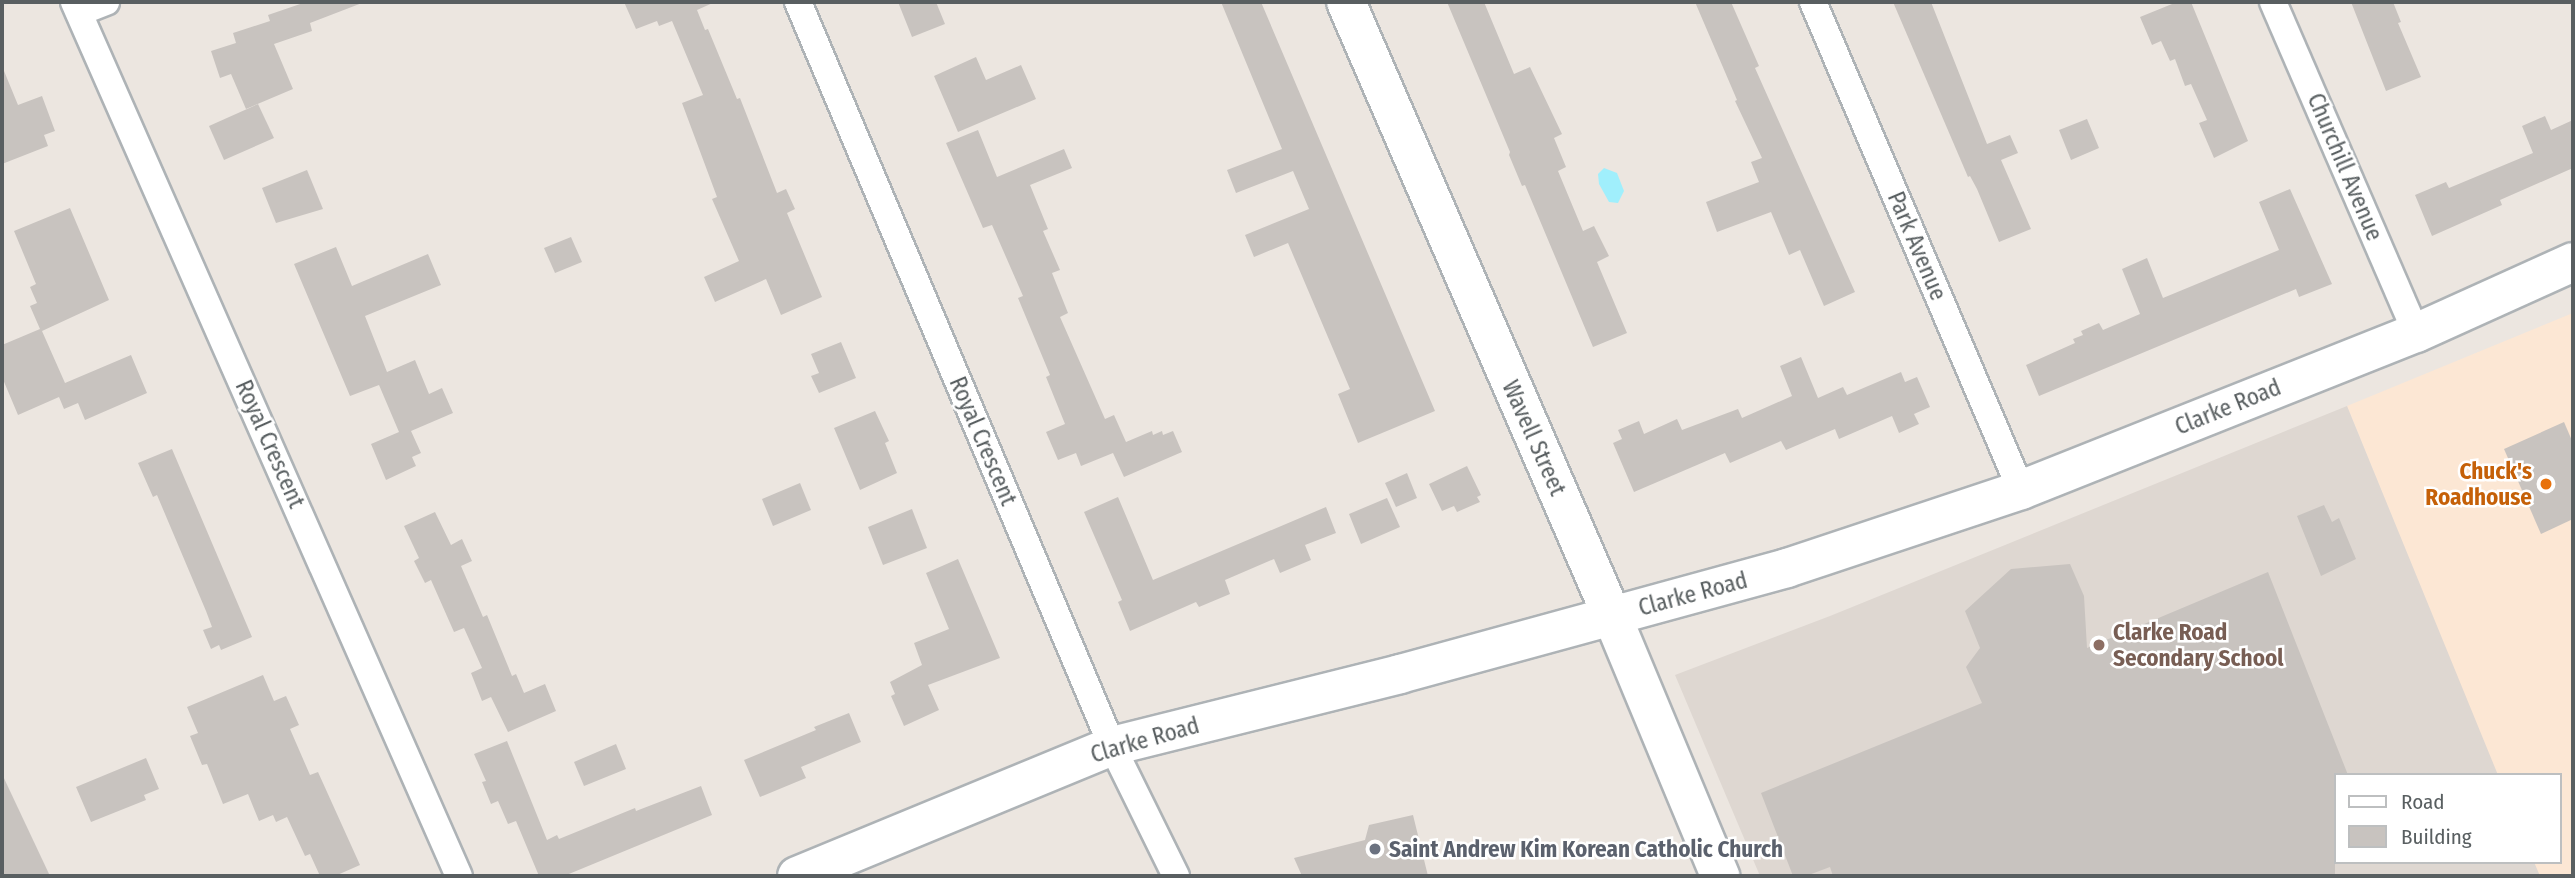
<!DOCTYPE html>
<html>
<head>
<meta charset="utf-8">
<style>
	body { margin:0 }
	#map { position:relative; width:2575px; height:878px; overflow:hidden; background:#ece6e0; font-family:"Fira Sans Condensed",sans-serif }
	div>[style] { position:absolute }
	.commercial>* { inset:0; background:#fce7d4 }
	.education>* { inset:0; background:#ded7d1 }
	.water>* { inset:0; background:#a0effc }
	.building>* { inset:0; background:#c8c3bf }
	.roads { filter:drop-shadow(2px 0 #aeb3b6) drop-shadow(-2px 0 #aeb3b6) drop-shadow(0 2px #aeb3b6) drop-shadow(0 -2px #aeb3b6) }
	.street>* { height:26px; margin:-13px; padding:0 13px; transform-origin:13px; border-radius:13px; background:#fff }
	.secondary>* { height:38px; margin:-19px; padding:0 19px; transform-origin:19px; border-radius:19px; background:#fff }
	.dots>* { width:19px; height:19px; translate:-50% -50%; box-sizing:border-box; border:4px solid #fff; border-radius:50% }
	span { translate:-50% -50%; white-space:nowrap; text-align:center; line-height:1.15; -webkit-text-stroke:5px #fff; paint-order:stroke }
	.street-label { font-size:23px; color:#595f61 }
	.food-label { font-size:23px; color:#c56008; font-weight:700 }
	.right { translate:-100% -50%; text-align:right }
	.education-label { font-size:23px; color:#785e54; font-weight:700 }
	.left { translate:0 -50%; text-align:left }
	.worship-label { font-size:23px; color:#5b616d; font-weight:700 }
	.frame { position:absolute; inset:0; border:4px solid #595f61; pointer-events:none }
	.legend { position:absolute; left:2334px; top:773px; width:228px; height:91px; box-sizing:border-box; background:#fff; border:2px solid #bdbfc0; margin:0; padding:9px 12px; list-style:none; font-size:21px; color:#595f61 }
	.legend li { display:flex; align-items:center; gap:14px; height:35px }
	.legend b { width:35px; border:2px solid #bdbfc0 }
</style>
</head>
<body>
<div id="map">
	<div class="commercial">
		<i style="clip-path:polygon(2573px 313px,2573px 876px,2538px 876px,2533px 862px,2559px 862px,2559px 775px,2497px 775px,2347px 406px)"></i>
	</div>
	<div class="education">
		<i style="clip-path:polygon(2347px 406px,2498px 775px,2335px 775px,2335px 862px,2534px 862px,2540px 876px,1760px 876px,1675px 675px,1830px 616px)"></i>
	</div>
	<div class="water">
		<i style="clip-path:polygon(1604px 168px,1617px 173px,1624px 191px,1618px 203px,1609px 202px,1599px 184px,1598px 174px)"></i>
	</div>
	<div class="building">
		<i style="clip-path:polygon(306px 2px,362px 3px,310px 23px,312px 31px,274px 44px,293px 89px,246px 109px,231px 74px,220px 78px,211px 51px,236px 43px,233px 33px,270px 21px,268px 15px)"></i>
		<i style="clip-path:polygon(624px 2px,715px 2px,697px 10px,705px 30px,708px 29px,737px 99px,740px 98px,777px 193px,786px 189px,795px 209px,787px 213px,822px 297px,781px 315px,766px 279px,715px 302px,704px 277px,739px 261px,712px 199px,717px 197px,682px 103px,703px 95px,672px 21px,659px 26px,657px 21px,636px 29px)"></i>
		<i style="clip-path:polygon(898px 2px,936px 2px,945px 24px,912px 37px)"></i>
		<i style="clip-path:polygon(1221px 2px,1261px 2px,1435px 411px,1358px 443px,1338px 394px,1350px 389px,1288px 243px,1254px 257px,1245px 235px,1309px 209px,1293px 171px,1236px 193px,1227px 170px,1282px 149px)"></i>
		<i style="clip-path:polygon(1447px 2px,1484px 2px,1514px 74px,1530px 67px,1562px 134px,1554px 138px,1566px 167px,1558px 171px,1583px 231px,1594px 226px,1609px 256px,1597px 262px,1627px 333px,1593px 347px,1525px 185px,1522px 186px,1509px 155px,1510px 152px)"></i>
		<i style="clip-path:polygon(1695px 2px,1731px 2px,1759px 66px,1755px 68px,1855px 292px,1824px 306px,1800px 250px,1789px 255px,1771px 212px,1717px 232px,1706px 202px,1759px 182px,1751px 162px,1762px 158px,1735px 101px,1737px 100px)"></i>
		<i style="clip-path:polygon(1893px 2px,1931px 2px,1987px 144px,2010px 135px,2018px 153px,2001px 160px,2031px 229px,1999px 242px,1977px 189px,1970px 176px,1968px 177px)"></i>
		<i style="clip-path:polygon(2177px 2px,2191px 2px,2248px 141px,2214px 158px,2199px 123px,2207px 120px,2191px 84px,2185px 86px,2175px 59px,2170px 61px,2161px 41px,2152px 45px,2140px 17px)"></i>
		<i style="clip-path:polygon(2351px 2px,2393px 2px,2401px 22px,2398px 23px,2421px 77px,2386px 91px)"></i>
		<i style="clip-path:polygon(976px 57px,986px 80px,1021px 65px,1036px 99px,958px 132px,934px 76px)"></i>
		<i style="clip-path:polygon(2px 66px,18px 105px,42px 96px,55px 131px,44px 135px,48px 146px,2px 164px)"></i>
		<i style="clip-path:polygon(258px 104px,274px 138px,224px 160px,209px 126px)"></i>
		<i style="clip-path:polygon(2545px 116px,2551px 130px,2573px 120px,2573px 168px,2500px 200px,2502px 205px,2432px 236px,2415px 195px,2446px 182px,2449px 188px,2533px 153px,2522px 126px)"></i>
		<i style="clip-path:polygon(2087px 119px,2099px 148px,2071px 160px,2059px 130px)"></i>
		<i style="clip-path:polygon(978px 130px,997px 177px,1064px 149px,1072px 168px,1030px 185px,1048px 229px,1043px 231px,1060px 270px,1052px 273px,1068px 313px,1060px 317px,1105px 419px,1114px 415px,1126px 442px,1152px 431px,1153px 435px,1162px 431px,1163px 435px,1173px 431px,1182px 452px,1124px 477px,1113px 453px,1081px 466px,1076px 453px,1058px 460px,1046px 432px,1065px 424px,1046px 377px,1050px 375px,1018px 298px,1023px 296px,992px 225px,983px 228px,946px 143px)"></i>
		<i style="clip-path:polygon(307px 170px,323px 209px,276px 223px,262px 188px)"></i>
		<i style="clip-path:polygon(2290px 189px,2332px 284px,2299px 297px,2296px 289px,2039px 396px,2026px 365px,2075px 343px,2073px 339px,2083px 335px,2081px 331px,2099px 323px,2103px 330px,2140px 314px,2122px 269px,2147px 258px,2163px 298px,2279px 250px,2259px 202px)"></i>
		<i style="clip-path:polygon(70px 208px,109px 300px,42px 331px,65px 383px,131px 355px,147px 393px,85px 420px,78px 403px,64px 409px,59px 397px,18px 415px,2px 377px,2px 345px,40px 329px,30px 306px,37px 303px,30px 287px,36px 284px,14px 231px)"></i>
		<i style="clip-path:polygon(571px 237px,582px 262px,555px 273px,544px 248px)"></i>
		<i style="clip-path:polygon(336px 247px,352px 286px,428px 254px,441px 285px,365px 316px,387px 372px,415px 360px,429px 394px,442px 388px,453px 413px,411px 431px,421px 453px,412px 457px,416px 466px,386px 480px,371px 444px,399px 432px,379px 385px,350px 396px,294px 264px)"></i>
		<i style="clip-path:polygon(841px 342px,856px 378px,819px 393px,811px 376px,819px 373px,811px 354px)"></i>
		<i style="clip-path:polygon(1801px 357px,1818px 398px,1843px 387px,1847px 395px,1901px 372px,1905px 382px,1917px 377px,1930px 407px,1914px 414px,1919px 424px,1899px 433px,1892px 416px,1839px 439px,1835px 429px,1786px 450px,1781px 441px,1730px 463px,1725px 453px,1634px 492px,1613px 443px,1622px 439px,1618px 430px,1639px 421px,1644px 434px,1677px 419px,1682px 430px,1738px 409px,1742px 418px,1792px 396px,1780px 366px)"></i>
		<i style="clip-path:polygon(875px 411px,889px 441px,885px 443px,897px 473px,860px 490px,834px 428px)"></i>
		<i style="clip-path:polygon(2564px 422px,2573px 443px,2573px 519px,2541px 534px,2504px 449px)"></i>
		<i style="clip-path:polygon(172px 449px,252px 637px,221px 650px,219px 645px,211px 649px,203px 630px,212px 627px,206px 611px,157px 495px,153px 497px,138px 463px)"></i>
		<i style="clip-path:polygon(1467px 466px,1481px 495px,1477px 497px,1480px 502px,1457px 512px,1454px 506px,1442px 511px,1429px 484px)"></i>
		<i style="clip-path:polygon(1407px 473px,1417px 498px,1396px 507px,1385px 483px)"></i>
		<i style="clip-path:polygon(800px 483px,811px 510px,773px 526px,762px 499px)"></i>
		<i style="clip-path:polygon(1118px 497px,1153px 580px,1326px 507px,1336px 533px,1305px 545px,1311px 560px,1280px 573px,1274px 559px,1225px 580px,1230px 594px,1199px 607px,1196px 602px,1130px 631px,1118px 602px,1122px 600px,1084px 512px)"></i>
		<i style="clip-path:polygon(1387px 498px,1400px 527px,1361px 544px,1349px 514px)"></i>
		<i style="clip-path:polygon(2324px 505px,2332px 522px,2339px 518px,2356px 559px,2321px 576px,2297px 516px)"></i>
		<i style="clip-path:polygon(912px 509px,927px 548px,883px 565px,868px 527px)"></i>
		<i style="clip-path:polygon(435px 512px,451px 545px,462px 539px,472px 561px,461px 566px,483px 617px,487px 615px,512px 676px,516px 674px,524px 693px,545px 684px,556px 711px,508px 732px,491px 697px,482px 701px,471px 673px,482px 668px,464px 628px,454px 632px,431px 580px,425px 583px,414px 561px,419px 558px,404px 526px)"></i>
		<i style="clip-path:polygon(958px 559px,1000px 658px,928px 685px,939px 710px,904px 726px,891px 696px,895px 694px,890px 682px,922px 665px,914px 643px,949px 629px,926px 573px)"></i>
		<i style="clip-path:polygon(2070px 564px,2084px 596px,2087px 648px,2268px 572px,2348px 775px,2335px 775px,2335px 876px,1833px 876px,1830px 867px,1806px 876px,1793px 876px,1761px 793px,1982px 703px,1966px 667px,1980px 648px,1965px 611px,2011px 569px)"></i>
		<i style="clip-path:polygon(263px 675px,274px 701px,286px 696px,299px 725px,290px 729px,310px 775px,318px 772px,360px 865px,335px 876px,320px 876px,310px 854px,305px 856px,287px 817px,276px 822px,273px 815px,259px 821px,248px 794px,223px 804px,207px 764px,202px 765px,190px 736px,198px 733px,187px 707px)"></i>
		<i style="clip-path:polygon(849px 713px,861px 742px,801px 767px,806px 778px,760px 797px,744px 760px,816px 730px,814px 727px)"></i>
		<i style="clip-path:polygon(507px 741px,547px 840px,557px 835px,559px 839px,635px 808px,636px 811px,701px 786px,712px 815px,564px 876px,539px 876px,516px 821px,508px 824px,498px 801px,491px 804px,482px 782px,486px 781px,474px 754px)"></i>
		<i style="clip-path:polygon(616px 744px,626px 769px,584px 786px,574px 762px)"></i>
		<i style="clip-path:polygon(146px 758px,159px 789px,144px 795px,146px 800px,91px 822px,76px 787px)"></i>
		<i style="clip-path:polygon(2px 774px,50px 876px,2px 876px)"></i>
		<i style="clip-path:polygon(1413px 815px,1428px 876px,1302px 876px,1294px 858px,1365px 840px,1369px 825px)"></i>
	</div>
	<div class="roads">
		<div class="street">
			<i style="left:74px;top:2px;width:955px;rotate:66.23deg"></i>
			<i style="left:798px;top:2px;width:808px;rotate:67.12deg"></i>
			<i style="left:1112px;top:746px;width:145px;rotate:63.8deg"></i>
			<i style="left:1813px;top:2px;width:530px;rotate:66.91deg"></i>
			<i style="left:2273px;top:2px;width:361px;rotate:66.6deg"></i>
			<i style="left:80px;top:12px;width:28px;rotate:-21deg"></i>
		</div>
		<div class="secondary">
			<i style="left:1346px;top:2px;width:669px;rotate:66.58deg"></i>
			<i style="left:1612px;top:616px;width:282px;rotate:67.4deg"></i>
			<i style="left:797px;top:876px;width:341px;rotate:-22.4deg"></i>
			<i style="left:1112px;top:746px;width:297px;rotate:-14deg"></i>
			<i style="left:1400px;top:674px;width:401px;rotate:-15.3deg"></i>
			<i style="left:1787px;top:568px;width:247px;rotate:-18.4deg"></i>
			<i style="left:2021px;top:490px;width:425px;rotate:-21.7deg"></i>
			<i style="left:2416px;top:333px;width:172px;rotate:-24.3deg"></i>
		</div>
	</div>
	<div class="dots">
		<i style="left:2546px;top:484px;background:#e8710a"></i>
		<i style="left:2099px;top:645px;background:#8d6e63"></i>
		<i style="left:1375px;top:849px;background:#6b7280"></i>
	</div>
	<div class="street-label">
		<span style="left:2345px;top:167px;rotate:67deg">Churchill Avenue</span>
		<span style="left:1917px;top:246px;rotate:67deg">Park Avenue</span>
		<span style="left:2228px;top:407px;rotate:-22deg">Clarke Road</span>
		<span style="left:1534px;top:438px;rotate:66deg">Wavell Street</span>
		<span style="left:983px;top:441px;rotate:67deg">Royal Crescent</span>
		<span style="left:270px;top:444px;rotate:66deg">Royal Crescent</span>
		<span style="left:1693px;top:594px;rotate:-15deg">Clarke Road</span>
		<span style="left:1145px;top:740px;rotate:-16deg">Clarke Road</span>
	</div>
	<div class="food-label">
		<span class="right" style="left:2532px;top:484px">Chuck's<br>Roadhouse</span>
	</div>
	<div class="education-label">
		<span class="left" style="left:2113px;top:645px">Clarke Road<br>Secondary School</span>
	</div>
	<div class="worship-label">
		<span class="left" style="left:1389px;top:849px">Saint Andrew Kim Korean Catholic Church</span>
	</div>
	<div class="frame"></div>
	<ul class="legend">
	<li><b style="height:9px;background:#fff"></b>Road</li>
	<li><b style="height:19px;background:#c8c3bf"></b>Building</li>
	</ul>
</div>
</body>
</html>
